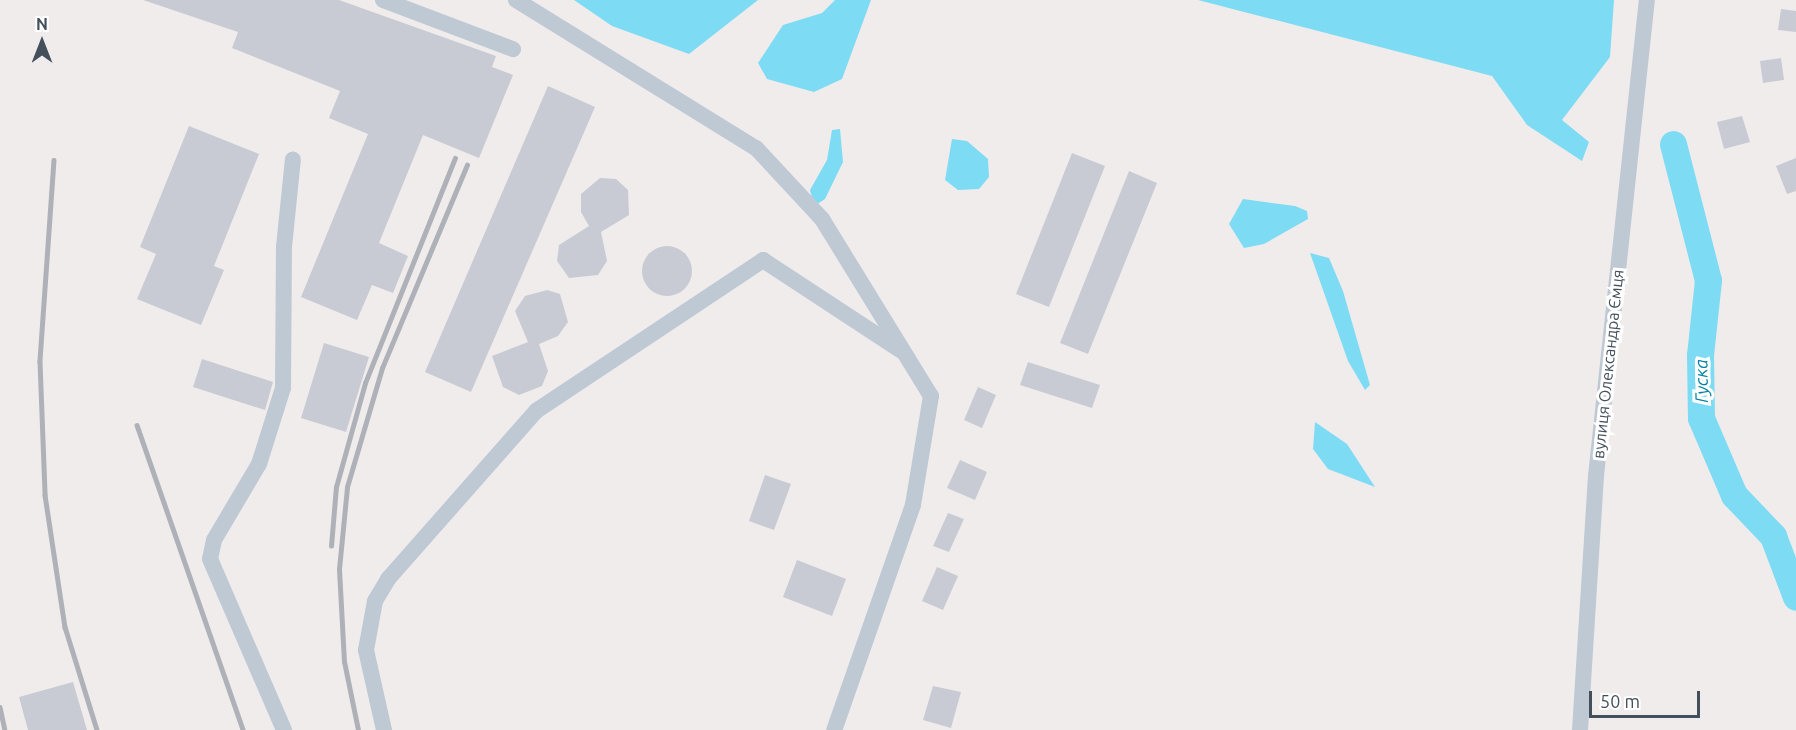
<!DOCTYPE html>
<html>
<head>
<meta charset="utf-8">
<style>
	body { margin:0 }
	#map { position:relative; width:1796px; height:730px; overflow:hidden; background:#f0ecec; font-family:Ubuntu,sans-serif }
	div>[style] { position:absolute }
	.water>* { inset:0; background:#7edbf4 }
	.river>* { height:27px; margin:-13.5px; padding:0 13.5px; transform-origin:13.5px; border-radius:13.5px; background:#7edbf4 }
	.building>* { inset:0; background:#c8cbd3 }
	.round { border-radius:50% }
	.minor>* { height:16px; margin:-8px; padding:0 8px; transform-origin:8px; border-radius:8px; background:#bec9d4 }
	.rail>* { height:4.5px; margin:-2.25px; padding:0 2.25px; transform-origin:2.25px; border-radius:2.25px; background:#aeb2b8 }
	span { translate:-50% -50%; white-space:nowrap; text-align:center; line-height:1.15; -webkit-text-stroke:6px #fff; paint-order:stroke }
	.street-label { font-size:16px; color:#43505c }
	.water-label { font-size:18px; color:#0281a2; font-style:italic }
	.north { position:absolute; left:12px; top:12px; width:60px; height:60px; -webkit-text-stroke:4px #fff; paint-order:stroke; rotate:0deg; font-size:16px; font-weight:700; line-height:24px; text-align:center; color:#43505c }
	.north::after { content:''; display:block; margin:auto; width:21px; height:27px; background:#43505c; clip-path:polygon(50% 0,100% 100%,50% 72%,0 100%) }
	.scale { position:absolute; left:1589px; top:691px; width:111px; height:27px; box-sizing:border-box; border:3px solid #43505c; border-top:0; padding-left:8px; font-size:18px; line-height:21px; white-space:nowrap; color:#43505c; -webkit-text-stroke:4px #fff; paint-order:stroke }
</style>
</head>
<body>
<div id="map">
	<div class="water">
		<i style="clip-path:polygon(574px 0,758px 0,689px 54px,612px 26px)"></i>
		<i style="clip-path:polygon(835px 0,871px 0,842px 79px,814px 92px,767px 79px,758px 63px,783px 25px,822px 13px)"></i>
		<i style="clip-path:polygon(1198px 0,1614px 0,1610px 57px,1562px 120px,1589px 142px,1582px 161px,1527px 125px,1492px 76px)"></i>
		<i style="clip-path:polygon(840px 129px,843px 162px,825px 199px,814px 206px,810px 190px,827px 160px,832px 130px)"></i>
		<i style="clip-path:polygon(952px 139px,967px 141px,988px 159px,989px 177px,979px 189px,958px 190px,945px 180px)"></i>
		<i style="clip-path:polygon(1243px 199px,1295px 206px,1307px 211px,1308px 219px,1264px 244px,1244px 248px,1229px 224px)"></i>
		<i style="clip-path:polygon(1310px 253px,1329px 258px,1343px 291px,1370px 385px,1365px 390px,1348px 361px)"></i>
		<i style="clip-path:polygon(1315px 422px,1347px 444px,1375px 487px,1328px 469px,1313px 449px)"></i>
	</div>
	<div class="river">
		<i style="left:1673px;top:144px;width:140px;rotate:75.6deg"></i>
		<i style="left:1708px;top:280px;width:75px;rotate:96.1deg"></i>
		<i style="left:1700px;top:355px;width:63px;rotate:89.1deg"></i>
		<i style="left:1701px;top:418px;width:84px;rotate:66.8deg"></i>
		<i style="left:1734px;top:495px;width:57px;rotate:46.4deg"></i>
		<i style="left:1773px;top:536px;width:65px;rotate:69.3deg"></i>
	</div>
	<div class="building">
		<i style="clip-path:polygon(143px 0,339px 0,496px 56px,492px 67px,513px 75px,479px 158px,423px 135px,379px 243px,408px 256px,393px 293px,372px 285px,357px 320px,301px 297px,368px 134px,329px 118px,340px 91px,232px 48px,238px 32px)"></i>
		<i style="clip-path:polygon(1781px 9px,1796px 11px,1796px 32px,1778px 30px)"></i>
		<i style="clip-path:polygon(1781px 58px,1784px 80px,1763px 83px,1760px 61px)"></i>
		<i style="clip-path:polygon(548px 86px,595px 107px,471px 392px,425px 372px)"></i>
		<i style="clip-path:polygon(1742px 116px,1750px 142px,1724px 149px,1717px 122px)"></i>
		<i style="clip-path:polygon(189px 126px,259px 154px,214px 266px,224px 270px,201px 325px,137px 299px,156px 254px,140px 247px)"></i>
		<i style="clip-path:polygon(1072px 153px,1105px 166px,1049px 307px,1016px 294px)"></i>
		<i style="clip-path:polygon(1796px 158px,1796px 191px,1787px 194px,1776px 166px)"></i>
		<i style="clip-path:polygon(1129px 171px,1157px 183px,1088px 354px,1060px 343px)"></i>
		<i style="clip-path:polygon(600px 178px,616px 179px,628px 190px,629px 215px,601px 232px,607px 261px,598px 275px,569px 278px,557px 261px,559px 245px,589px 226px,581px 212px,581px 194px)"></i>
		<i class="round" style="left:642px;top:246px;width:50px;height:50px"></i>
		<i style="clip-path:polygon(547px 290px,560px 294px,568px 322px,558px 336px,539px 344px,548px 371px,542px 386px,519px 395px,503px 387px,492px 356px,528px 342px,515px 311px,525px 296px)"></i>
		<i style="clip-path:polygon(324px 343px,369px 357px,346px 432px,301px 418px)"></i>
		<i style="clip-path:polygon(202px 359px,273px 382px,265px 410px,193px 387px)"></i>
		<i style="clip-path:polygon(1028px 362px,1100px 385px,1092px 408px,1020px 385px)"></i>
		<i style="clip-path:polygon(978px 387px,996px 395px,982px 428px,964px 420px)"></i>
		<i style="clip-path:polygon(960px 460px,987px 472px,975px 500px,947px 488px)"></i>
		<i style="clip-path:polygon(765px 475px,791px 484px,774px 530px,749px 521px)"></i>
		<i style="clip-path:polygon(948px 513px,964px 519px,949px 552px,933px 546px)"></i>
		<i style="clip-path:polygon(797px 560px,846px 579px,832px 616px,783px 597px)"></i>
		<i style="clip-path:polygon(937px 567px,958px 576px,943px 610px,922px 601px)"></i>
		<i style="clip-path:polygon(73px 682px,87px 730px,28px 730px,19px 697px)"></i>
		<i style="clip-path:polygon(933px 686px,961px 692px,951px 728px,923px 720px)"></i>
	</div>
	<div class="minor">
		<i style="left:383px;top:0;width:139px;rotate:20.7deg"></i>
		<i style="left:516px;top:0;width:282px;rotate:31.7deg"></i>
		<i style="left:756px;top:148px;width:97px;rotate:47.1deg"></i>
		<i style="left:822px;top:219px;width:208px;rotate:58.4deg"></i>
		<i style="left:931px;top:396px;width:110px;rotate:99.4deg"></i>
		<i style="left:913px;top:505px;width:238px;rotate:109.3deg"></i>
		<i style="left:284px;top:730px;width:186px;rotate:-113.4deg"></i>
		<i style="left:210px;top:559px;width:19px;rotate:-78deg"></i>
		<i style="left:214px;top:540px;width:88px;rotate:-59.4deg"></i>
		<i style="left:259px;top:464px;width:80px;rotate:-72.5deg"></i>
		<i style="left:283px;top:388px;width:141px;rotate:-89.6deg"></i>
		<i style="left:284px;top:247px;width:88px;rotate:-84.2deg"></i>
		<i style="left:384px;top:730px;width:82px;rotate:-102.7deg"></i>
		<i style="left:366px;top:650px;width:50px;rotate:-79.6deg"></i>
		<i style="left:375px;top:601px;width:26px;rotate:-59deg"></i>
		<i style="left:388px;top:579px;width:224px;rotate:-48.6deg"></i>
		<i style="left:536px;top:411px;width:273px;rotate:-33.6deg"></i>
		<i style="left:763px;top:260px;width:164px;rotate:33.3deg"></i>
		<i style="left:1580px;top:730px;width:255px;rotate:-86.4deg"></i>
		<i style="left:1596px;top:476px;width:479px;rotate:-83.9deg"></i>
	</div>
	<div class="rail">
		<i style="left:54px;top:160px;width:202px;rotate:94deg"></i>
		<i style="left:40px;top:362px;width:133px;rotate:87.8deg"></i>
		<i style="left:45px;top:495px;width:134px;rotate:81.4deg"></i>
		<i style="left:65px;top:627px;width:108px;rotate:72.7deg"></i>
		<i style="left:137px;top:425px;width:323px;rotate:70.8deg"></i>
		<i style="left:331px;top:546px;width:59px;rotate:-85.2deg"></i>
		<i style="left:336px;top:487px;width:108px;rotate:-74.4deg"></i>
		<i style="left:365px;top:383px;width:242px;rotate:-68.2deg"></i>
		<i style="left:0;top:707px;width:24px;rotate:78deg"></i>
		<i style="left:358px;top:730px;width:69px;rotate:-101.6deg"></i>
		<i style="left:344px;top:662px;width:93px;rotate:-93.1deg"></i>
		<i style="left:339px;top:569px;width:82px;rotate:-84.4deg"></i>
		<i style="left:347px;top:487px;width:124px;rotate:-73.6deg"></i>
		<i style="left:382px;top:368px;width:220px;rotate:-67.3deg"></i>
	</div>
	<div class="street-label">
		<span style="left:1608px;top:364px;rotate:-84deg">вулиця Олександра Ємця</span>
	</div>
	<div class="water-label">
		<span style="left:1701px;top:381px;rotate:-91deg">Гуска</span>
	</div>
	<div class="north">N</div>
	<div class="scale">50 m</div>
</div>
</body>
</html>
